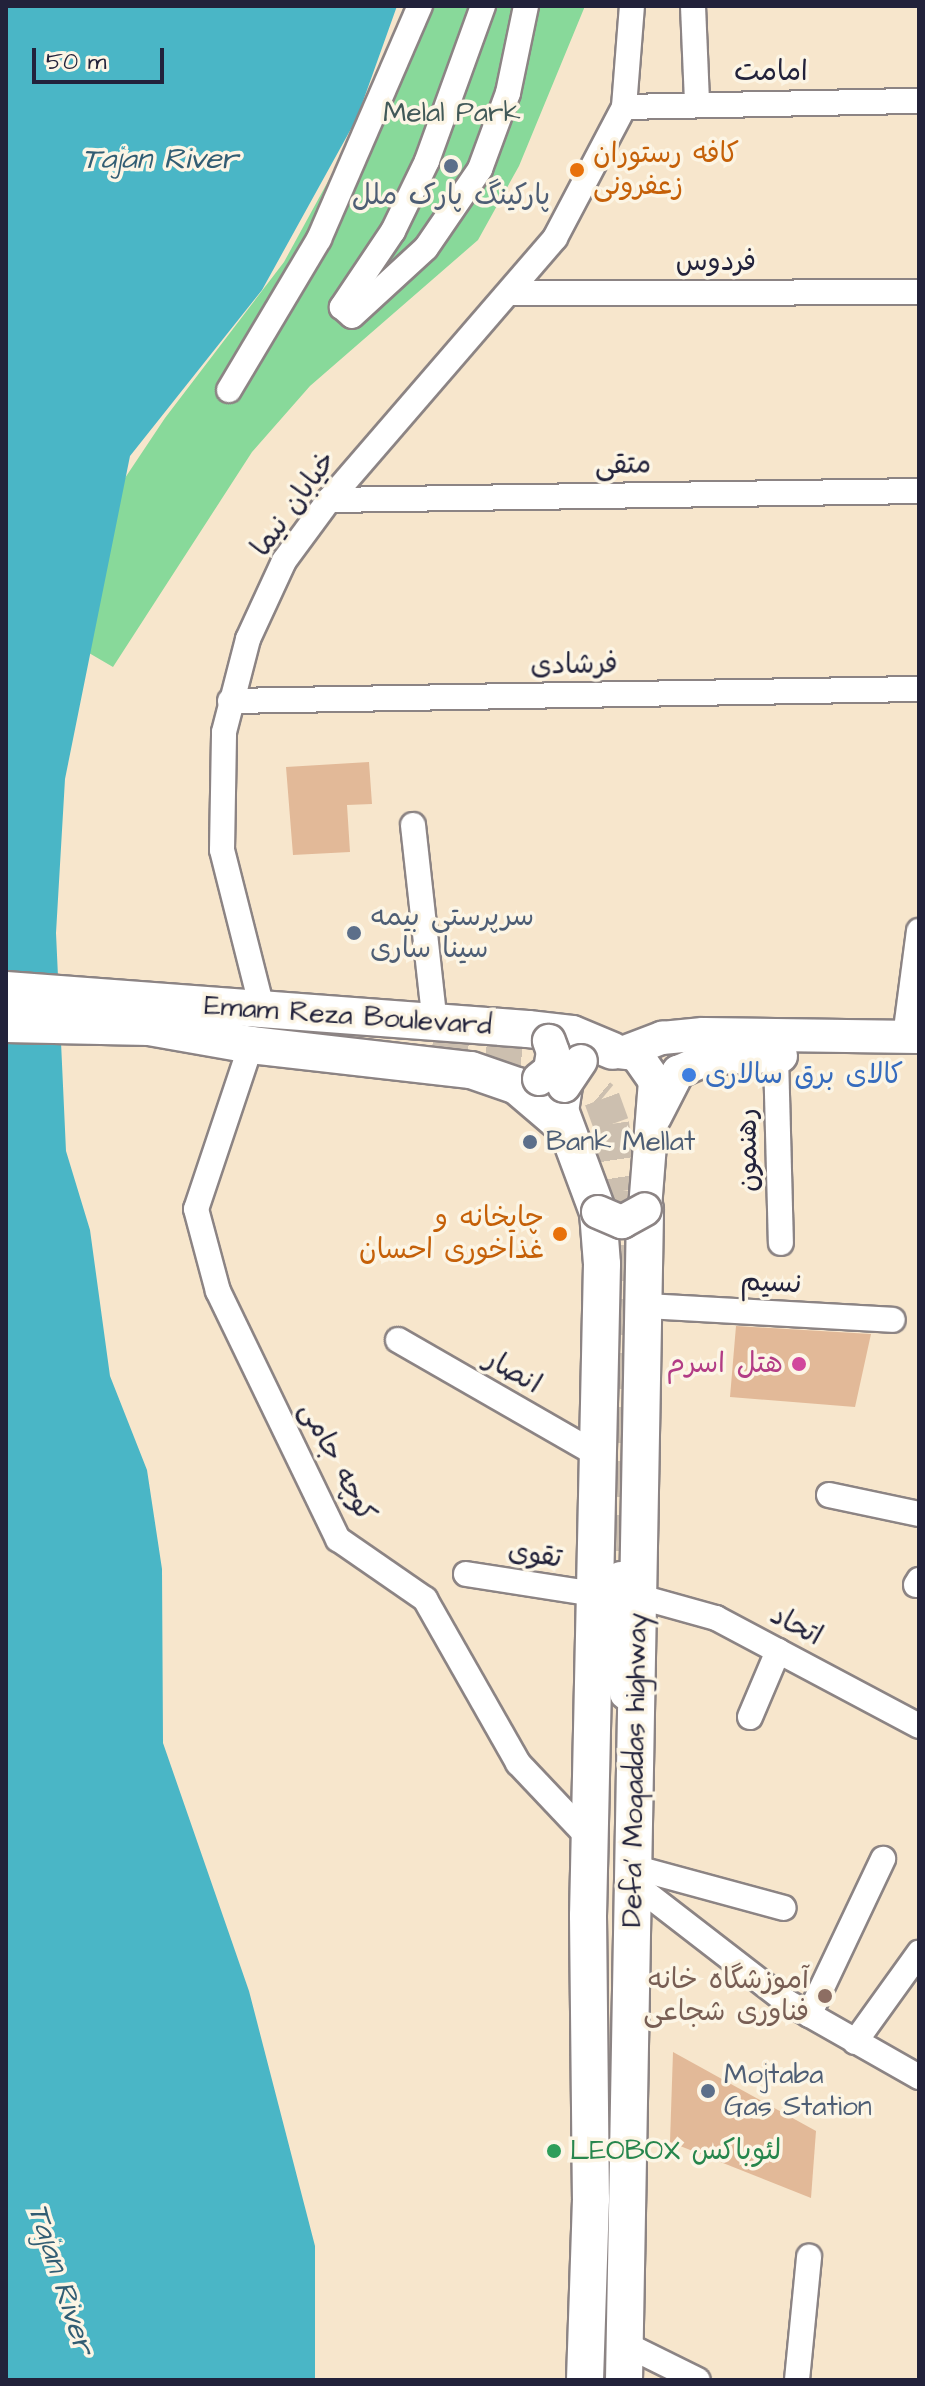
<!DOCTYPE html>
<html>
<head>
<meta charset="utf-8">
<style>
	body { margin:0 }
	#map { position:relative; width:925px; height:2386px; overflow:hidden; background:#f7e6cc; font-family:"Architects Daughter","Playpen Sans Arabic",sans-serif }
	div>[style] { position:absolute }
	.green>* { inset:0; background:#88d99a }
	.water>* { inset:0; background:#4ab6c6 }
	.building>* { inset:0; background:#e2b998 }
	.highway-tunnel>* { height:36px; margin-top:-18px; transform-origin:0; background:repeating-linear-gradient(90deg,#ccbfaf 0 36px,transparent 0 54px) }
	.roads { filter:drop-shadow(2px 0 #8c8484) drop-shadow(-2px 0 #8c8484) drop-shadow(0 2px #8c8484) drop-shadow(0 -2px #8c8484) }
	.minor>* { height:24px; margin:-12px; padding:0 12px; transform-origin:12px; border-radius:12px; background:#fff }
	.major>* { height:32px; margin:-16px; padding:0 16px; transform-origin:16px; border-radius:16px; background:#fff }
	.highway>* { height:36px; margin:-18px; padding:0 18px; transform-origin:18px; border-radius:18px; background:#fff }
	.bridges { filter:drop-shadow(2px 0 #8c8484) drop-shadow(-2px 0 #8c8484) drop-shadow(0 2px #8c8484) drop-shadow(0 -2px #8c8484) }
	.major-bridge>* { height:32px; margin:-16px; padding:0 16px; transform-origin:16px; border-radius:16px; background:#fff }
	.dots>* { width:22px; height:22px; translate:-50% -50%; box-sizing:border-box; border:4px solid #fcf5e5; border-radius:50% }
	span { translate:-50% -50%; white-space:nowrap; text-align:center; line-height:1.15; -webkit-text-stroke:7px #fcf5e5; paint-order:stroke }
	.street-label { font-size:28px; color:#22223b }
	.park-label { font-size:28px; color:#415958 }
	.food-label { font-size:28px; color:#c56008 }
	.left { translate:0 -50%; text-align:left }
	.right { translate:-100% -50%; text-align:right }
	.service-label { font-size:28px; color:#4e5e75 }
	.shop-label { font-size:28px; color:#366cbe }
	.hotel-label { font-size:28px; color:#b23c85 }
	.education-label { font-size:28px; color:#785e54 }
	.leisure-label { font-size:28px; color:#27864d }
	.water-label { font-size:30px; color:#325d73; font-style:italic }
	.frame { position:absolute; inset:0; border:8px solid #22223b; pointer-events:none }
	.scale { position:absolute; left:32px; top:48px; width:132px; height:36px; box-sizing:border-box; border:4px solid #22223b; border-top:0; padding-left:10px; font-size:24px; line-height:28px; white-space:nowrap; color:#22223b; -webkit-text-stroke:6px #fcf5e5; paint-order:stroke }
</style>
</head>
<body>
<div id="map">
	<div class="green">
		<i style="clip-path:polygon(404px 6px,585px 6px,519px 166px,478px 240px,310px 386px,252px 452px,113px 667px,53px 632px,77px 550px,165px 418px,284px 262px,361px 121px)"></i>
	</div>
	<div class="water">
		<i style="clip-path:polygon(6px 6px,397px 6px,357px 118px,262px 290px,130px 456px,65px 779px,56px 933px,66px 1151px,90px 1230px,110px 1376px,147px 1470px,162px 1569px,163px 1743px,249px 1991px,315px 2246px,315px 2380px,6px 2380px)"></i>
	</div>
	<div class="building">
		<i style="clip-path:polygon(369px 762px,372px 804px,347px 805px,350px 852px,293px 855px,286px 767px)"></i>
		<i style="clip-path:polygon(736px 1326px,871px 1334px,855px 1407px,730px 1397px)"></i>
		<i style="clip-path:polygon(673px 2052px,816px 2131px,811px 2198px,670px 2142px)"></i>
	</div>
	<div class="highway-tunnel">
		<i style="left:432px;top:1048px;width:126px;rotate:6.4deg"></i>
		<i style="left:557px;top:1062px;width:58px;rotate:39.4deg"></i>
		<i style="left:602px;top:1099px;width:27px;rotate:70deg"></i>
		<i style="left:611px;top:1124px;width:68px;rotate:81.5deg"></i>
		<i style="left:621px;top:1191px;width:385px;rotate:90deg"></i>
	</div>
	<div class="roads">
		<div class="minor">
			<i style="left:483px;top:6px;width:165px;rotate:109.9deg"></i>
			<i style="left:427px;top:161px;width:78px;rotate:115.9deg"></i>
			<i style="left:393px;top:231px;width:92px;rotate:123.9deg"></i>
			<i style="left:342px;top:307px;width:13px;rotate:42deg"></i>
			<i style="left:352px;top:316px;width:100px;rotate:-42.6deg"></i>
			<i style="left:426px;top:248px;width:96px;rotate:-55.6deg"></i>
			<i style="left:480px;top:169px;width:81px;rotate:-69.8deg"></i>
			<i style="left:508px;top:93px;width:89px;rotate:-78.3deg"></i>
			<i style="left:693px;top:6px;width:96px;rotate:87.6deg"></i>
			<i style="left:624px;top:107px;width:295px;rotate:-1.2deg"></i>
			<i style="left:512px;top:293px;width:407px;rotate:-0.1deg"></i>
			<i style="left:229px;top:390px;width:176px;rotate:-59.2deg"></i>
			<i style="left:319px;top:239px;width:254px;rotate:-66.6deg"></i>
			<i style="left:329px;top:500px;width:590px;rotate:-0.87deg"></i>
			<i style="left:230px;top:701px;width:689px;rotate:-1deg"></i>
			<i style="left:413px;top:825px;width:199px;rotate:83.7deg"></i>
			<i style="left:263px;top:1012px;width:167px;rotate:-104.2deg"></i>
			<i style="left:222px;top:850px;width:118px;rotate:-89deg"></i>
			<i style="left:224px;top:732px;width:96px;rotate:-75.5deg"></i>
			<i style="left:248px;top:639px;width:86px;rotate:-65.2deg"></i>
			<i style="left:284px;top:561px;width:76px;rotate:-53.6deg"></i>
			<i style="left:329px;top:500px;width:346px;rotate:-49.2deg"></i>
			<i style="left:555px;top:238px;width:148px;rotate:-62.2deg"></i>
			<i style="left:624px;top:107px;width:101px;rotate:-85.5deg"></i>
			<i style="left:905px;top:1037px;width:107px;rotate:-82.5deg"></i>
			<i style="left:251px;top:1045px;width:173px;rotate:108.5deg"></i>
			<i style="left:196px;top:1209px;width:85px;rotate:75deg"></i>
			<i style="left:218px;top:1291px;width:276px;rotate:64.2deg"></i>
			<i style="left:338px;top:1539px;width:106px;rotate:34.6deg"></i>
			<i style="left:425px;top:1599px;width:189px;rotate:60.4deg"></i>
			<i style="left:518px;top:1763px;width:103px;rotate:46.6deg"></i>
			<i style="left:776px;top:1056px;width:187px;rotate:88.5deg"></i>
			<i style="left:645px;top:1306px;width:248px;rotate:3.2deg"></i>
			<i style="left:398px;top:1340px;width:231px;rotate:29.9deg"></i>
			<i style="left:829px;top:1495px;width:92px;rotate:11.9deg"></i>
			<i style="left:466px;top:1574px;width:131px;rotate:8.8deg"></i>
			<i style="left:916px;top:1585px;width:6px;rotate:-59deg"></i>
			<i style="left:637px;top:1596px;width:82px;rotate:15.6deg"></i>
			<i style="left:716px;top:1618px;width:230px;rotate:28deg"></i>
			<i style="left:750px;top:1717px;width:72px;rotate:-67deg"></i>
			<i style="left:633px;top:1867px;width:156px;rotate:15.2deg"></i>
			<i style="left:633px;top:1883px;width:195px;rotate:37.7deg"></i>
			<i style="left:787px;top:2002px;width:152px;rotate:29.6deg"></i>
			<i style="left:809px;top:2015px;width:173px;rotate:-64.6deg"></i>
			<i style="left:855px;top:2042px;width:110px;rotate:-54.3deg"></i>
			<i style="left:625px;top:2344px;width:81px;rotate:26.3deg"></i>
			<i style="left:797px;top:2380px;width:124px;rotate:-84.4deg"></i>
		</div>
		<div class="major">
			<i style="left:610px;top:1051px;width:26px;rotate:7deg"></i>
			<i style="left:636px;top:1054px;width:33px;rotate:55deg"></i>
			<i style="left:655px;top:1081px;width:128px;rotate:94.5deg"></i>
			<i style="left:625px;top:1052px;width:40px;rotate:-21deg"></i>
			<i style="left:662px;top:1038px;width:41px;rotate:-5.6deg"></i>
			<i style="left:703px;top:1034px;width:216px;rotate:0.8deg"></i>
			<i style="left:655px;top:1117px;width:51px;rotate:-62.9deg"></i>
			<i style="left:678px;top:1072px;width:34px;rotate:-24deg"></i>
			<i style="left:709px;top:1058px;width:72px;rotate:-1.6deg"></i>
			<i style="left:621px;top:1578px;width:68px;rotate:92.5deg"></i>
			<i style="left:618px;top:1646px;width:48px;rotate:80.3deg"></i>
		</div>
		<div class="highway">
			<i style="left:6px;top:990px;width:523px;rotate:4.27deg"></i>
			<i style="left:528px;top:1029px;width:44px;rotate:6.5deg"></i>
			<i style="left:572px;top:1034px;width:44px;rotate:22.5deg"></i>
			<i style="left:6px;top:1024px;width:143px;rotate:1.2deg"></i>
			<i style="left:149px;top:1027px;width:104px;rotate:10deg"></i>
			<i style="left:251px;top:1045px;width:221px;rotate:6.5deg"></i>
			<i style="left:471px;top:1070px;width:49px;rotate:19.2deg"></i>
			<i style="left:517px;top:1086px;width:62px;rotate:40.4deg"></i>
			<i style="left:564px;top:1086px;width:24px;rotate:99deg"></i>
			<i style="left:560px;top:1110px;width:109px;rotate:69.6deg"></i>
			<i style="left:598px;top:1212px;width:52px;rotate:85.6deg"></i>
			<i style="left:602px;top:1264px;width:652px;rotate:91.23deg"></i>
			<i style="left:588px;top:1916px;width:283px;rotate:89.4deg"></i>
			<i style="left:591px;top:2199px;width:181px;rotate:91.9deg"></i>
			<i style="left:624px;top:2380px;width:1171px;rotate:-88.97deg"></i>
		</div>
	</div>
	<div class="bridges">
		<div class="major-bridge">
			<i style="left:539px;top:1079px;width:14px;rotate:-39deg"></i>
			<i style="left:550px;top:1070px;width:18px;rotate:-81deg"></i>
			<i style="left:553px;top:1052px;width:12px;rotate:-110deg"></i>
			<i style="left:564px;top:1086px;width:30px;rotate:-56deg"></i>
			<i style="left:598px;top:1212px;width:26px;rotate:23deg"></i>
			<i style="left:622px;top:1222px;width:26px;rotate:-29deg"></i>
		</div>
	</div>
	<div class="dots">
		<i style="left:451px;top:166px;background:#5c6f8a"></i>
		<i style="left:577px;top:170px;background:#e8710a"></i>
		<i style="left:354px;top:933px;background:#5c6f8a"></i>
		<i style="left:689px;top:1075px;background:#3f7fe0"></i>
		<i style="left:530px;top:1142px;background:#5c6f8a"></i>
		<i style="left:560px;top:1234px;background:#e8710a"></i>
		<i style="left:799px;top:1364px;background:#d1479c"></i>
		<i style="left:825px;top:1996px;background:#8d6e63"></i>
		<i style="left:708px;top:2091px;background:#5c6f8a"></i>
		<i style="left:554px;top:2151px;background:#2e9e5b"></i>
	</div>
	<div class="street-label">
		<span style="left:771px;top:72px">امامت</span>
		<span style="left:716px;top:262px">فردوس</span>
		<span style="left:623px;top:465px;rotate:-1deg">متقی</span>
		<span style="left:294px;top:504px;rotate:-54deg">خیابان نیما</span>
		<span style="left:574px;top:665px;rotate:-1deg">فرشادی</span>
		<span style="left:348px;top:1016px;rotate:4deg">Emam Reza Boulevard</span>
		<span style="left:748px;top:1150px;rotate:-91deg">رهنمون</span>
		<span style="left:771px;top:1283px;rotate:3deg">نسیم</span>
		<span style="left:513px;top:1372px;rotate:30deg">انصار</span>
		<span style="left:337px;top:1462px;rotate:62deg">کوچه جامی</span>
		<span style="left:535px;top:1555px;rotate:9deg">تقوی</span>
		<span style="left:796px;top:1626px;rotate:28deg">اتحاد</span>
		<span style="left:635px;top:1770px;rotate:-89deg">Defa' Moqaddas highway</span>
	</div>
	<div class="park-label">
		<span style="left:452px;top:113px">Melal Park</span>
	</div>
	<div class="food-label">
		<span class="left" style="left:593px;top:170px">کافه رستوران<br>زعفرونی</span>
		<span class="right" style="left:544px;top:1234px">چایخانه و<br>غذاخوری احسان</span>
	</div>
	<div class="service-label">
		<span style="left:451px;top:196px">پارکینگ پارک ملل</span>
		<span class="left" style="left:370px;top:933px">سرپرستی بیمه<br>سینا ساری</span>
		<span class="left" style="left:546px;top:1142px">Bank Mellat</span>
		<span class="left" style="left:724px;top:2091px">Mojtaba<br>Gas Station</span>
	</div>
	<div class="shop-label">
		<span class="left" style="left:705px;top:1075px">کالای برق سالاری</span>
	</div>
	<div class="hotel-label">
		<span class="right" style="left:783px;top:1364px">هتل اسرم</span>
	</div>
	<div class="education-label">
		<span class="right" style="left:809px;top:1996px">آموزشگاه خانه<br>فناوری شجاعی</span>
	</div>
	<div class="leisure-label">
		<span class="left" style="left:570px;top:2151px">LEOBOX لئوباکس</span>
	</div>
	<div class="water-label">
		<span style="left:160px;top:159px">Tajan River</span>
		<span style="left:61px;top:2279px;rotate:72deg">Tajan River</span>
	</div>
	<div class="frame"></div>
	<div class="scale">50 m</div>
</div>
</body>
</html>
